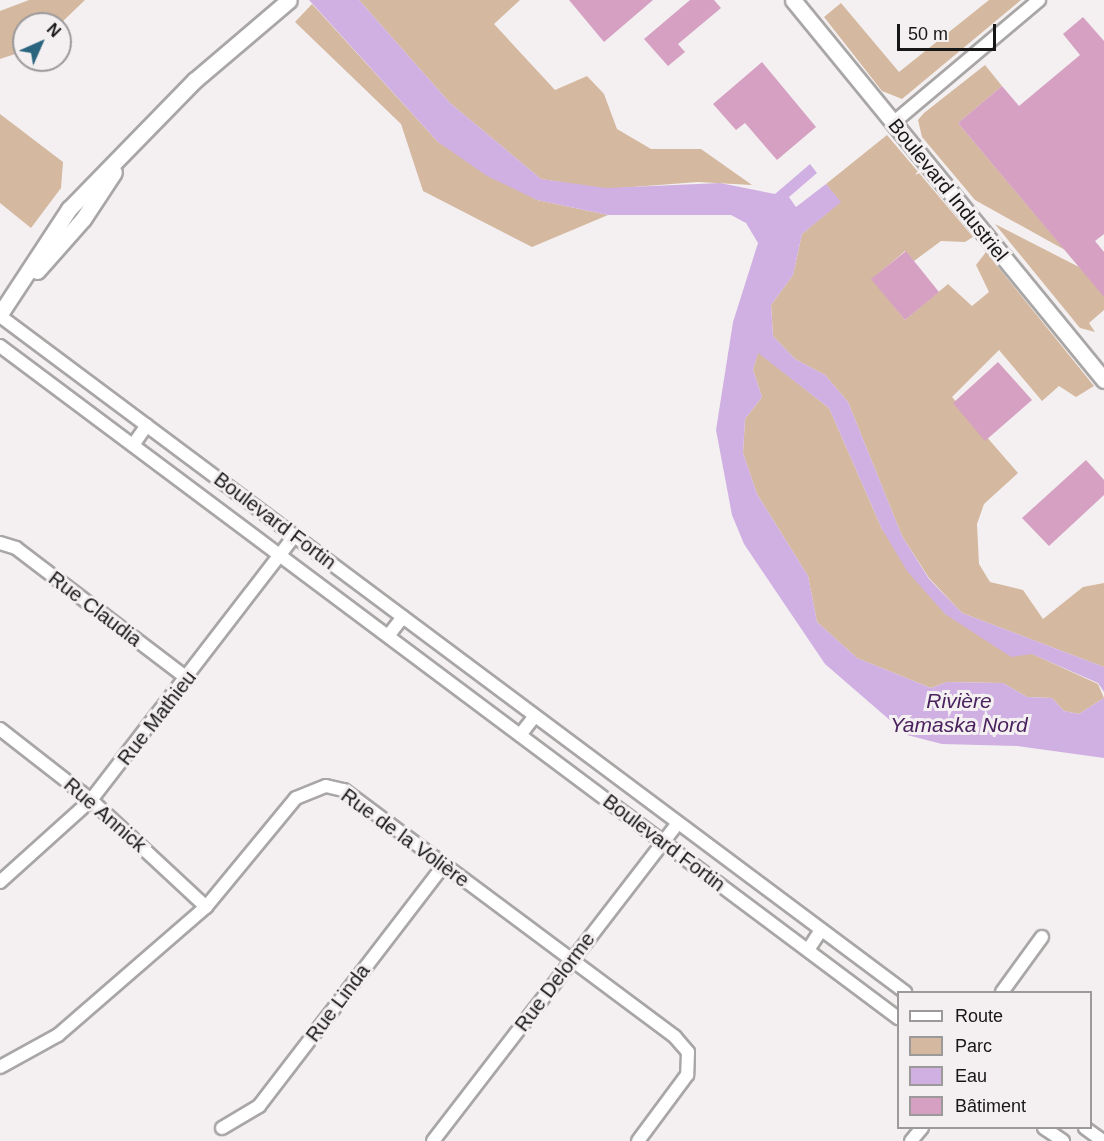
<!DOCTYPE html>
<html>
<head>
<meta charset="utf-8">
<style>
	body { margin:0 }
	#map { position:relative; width:1104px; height:1141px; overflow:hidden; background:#f4f0f1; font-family:Arial,sans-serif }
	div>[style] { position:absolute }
	.green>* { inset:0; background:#d4b89f }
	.water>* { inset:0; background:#d0b0e2 }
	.building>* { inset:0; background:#d5a0c2 }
	.roads { filter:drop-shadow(2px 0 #a9a6a6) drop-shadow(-2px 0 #a9a6a6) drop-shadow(0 2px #a9a6a6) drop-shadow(0 -2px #a9a6a6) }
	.minor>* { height:12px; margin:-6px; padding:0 6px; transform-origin:6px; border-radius:6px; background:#fff }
	.tertiary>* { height:15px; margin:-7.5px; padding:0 7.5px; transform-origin:7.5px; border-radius:7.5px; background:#fff }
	span { translate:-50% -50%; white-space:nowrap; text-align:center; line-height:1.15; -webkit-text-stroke:6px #f4f0f1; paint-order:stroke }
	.street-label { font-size:20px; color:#181717 }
	.water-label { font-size:21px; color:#4a225e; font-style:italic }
	.legend { position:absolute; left:897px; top:991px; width:195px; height:138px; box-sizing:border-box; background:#f4f0f1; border:2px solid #9c999a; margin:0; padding:8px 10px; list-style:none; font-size:18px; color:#181717 }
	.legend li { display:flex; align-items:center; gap:12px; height:30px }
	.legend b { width:30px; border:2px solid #9c999a }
	.north { position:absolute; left:12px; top:12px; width:60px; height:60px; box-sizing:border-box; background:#f4f0f1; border:2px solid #9c999a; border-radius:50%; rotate:45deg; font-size:16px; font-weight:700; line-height:24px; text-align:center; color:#181717 }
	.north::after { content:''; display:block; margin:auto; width:21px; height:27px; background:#2a647d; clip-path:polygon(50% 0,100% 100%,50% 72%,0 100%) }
	.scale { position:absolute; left:897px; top:24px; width:99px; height:27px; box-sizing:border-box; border:3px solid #181717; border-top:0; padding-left:8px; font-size:18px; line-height:21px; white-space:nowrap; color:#181717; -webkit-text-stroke:4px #f4f0f1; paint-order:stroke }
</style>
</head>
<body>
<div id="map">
	<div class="green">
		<i style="clip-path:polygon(29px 0,85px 0,60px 24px,24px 24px,24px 51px,0 59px,0 11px)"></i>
		<i style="clip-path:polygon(359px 0,520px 0,494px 24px,555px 90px,587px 76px,604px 94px,617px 129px,651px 149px,701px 149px,752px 185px,698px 182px,606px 189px,541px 179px,450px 103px)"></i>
		<i style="clip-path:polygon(989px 0,1021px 0,902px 99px,882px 91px,824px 17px,841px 3px,899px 72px)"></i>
		<i style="clip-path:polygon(312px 4px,438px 142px,537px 200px,608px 215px,532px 247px,423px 191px,401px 124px,295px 22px)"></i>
		<i style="clip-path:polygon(985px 65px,1002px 86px,958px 123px,1065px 250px,975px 200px,922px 137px,918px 120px,924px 113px)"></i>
		<i style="clip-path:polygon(0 114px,63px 162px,61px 188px,31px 228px,0 203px)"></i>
		<i style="clip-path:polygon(887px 135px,973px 237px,965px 242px,941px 241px,914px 261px,905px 251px,872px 279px,905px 320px,948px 284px,972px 306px,989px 292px,976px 265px,986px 252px,1094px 386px,1076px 397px,1059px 386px,1042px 401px,999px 350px,952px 397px,1018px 473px,984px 504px,977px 524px,979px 564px,990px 582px,1023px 590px,1043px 619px,1083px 587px,1104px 583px,1104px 667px,962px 613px,929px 578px,902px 536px,848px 402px,825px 375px,795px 359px,773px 336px,771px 305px,793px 275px,802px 234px,840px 202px,826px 184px)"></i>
		<i style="clip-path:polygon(995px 224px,1079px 267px,1104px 291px,1104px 310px,1089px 323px,1095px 332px,1080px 328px)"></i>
		<i style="clip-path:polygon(758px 352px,829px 408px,882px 529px,945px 614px,1098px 684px,1104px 698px,1079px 714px,1064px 711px,1052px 698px,1027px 697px,1003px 683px,947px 682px,931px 688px,857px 658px,817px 622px,808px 576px,757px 494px,743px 453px,745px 419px,762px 397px,753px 370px)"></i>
	</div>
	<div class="water">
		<i style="clip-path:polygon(309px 0,359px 0,450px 103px,541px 179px,606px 188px,720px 183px,775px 194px,810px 164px,817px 173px,789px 197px,796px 207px,826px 184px,841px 202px,802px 234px,793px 275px,771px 305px,773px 336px,795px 359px,825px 375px,848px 402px,902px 536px,929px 579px,962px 613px,1104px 667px,1104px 692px,1098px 683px,1032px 654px,1011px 657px,945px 614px,907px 571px,882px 529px,829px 408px,758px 353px,753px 370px,762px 397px,745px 419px,743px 453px,757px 494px,808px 576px,817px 622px,857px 658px,931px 688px,947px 682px,1003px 683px,1027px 697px,1052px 698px,1064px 711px,1079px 714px,1104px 698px,1104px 758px,1017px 746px,942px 744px,907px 735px,825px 664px,744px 544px,732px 515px,716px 430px,733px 322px,758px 243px,746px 223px,731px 215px,608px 215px,537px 200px,487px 176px,438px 142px)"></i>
	</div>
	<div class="building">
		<i style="clip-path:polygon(569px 0,653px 0,604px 42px)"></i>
		<i style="clip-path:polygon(690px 0,714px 0,721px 8px,678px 44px,685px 52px,668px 66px,644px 39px)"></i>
		<i style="clip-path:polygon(1083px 17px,1104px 41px,1104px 234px,1095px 241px,1104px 252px,1104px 297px,958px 123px,1002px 86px,1019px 106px,1080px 55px,1063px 34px)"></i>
		<i style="clip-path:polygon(762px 62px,816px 127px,777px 160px,745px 123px,736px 130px,713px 104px)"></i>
		<i style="clip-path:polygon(906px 251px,939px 292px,905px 320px,871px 279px)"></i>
		<i style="clip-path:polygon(998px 362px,1032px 400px,985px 441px,953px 403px)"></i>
		<i style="clip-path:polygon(1086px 460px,1104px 480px,1104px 495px,1049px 546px,1022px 518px)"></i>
	</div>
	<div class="roads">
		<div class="minor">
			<i style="left:893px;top:123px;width:191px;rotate:-40.1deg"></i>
			<i style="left:0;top:316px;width:1130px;rotate:36.76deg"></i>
			<i style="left:0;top:346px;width:1122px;rotate:36.81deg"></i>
			<i style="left:133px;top:445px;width:24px;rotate:-55deg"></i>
			<i style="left:0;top:543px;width:17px;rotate:17deg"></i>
			<i style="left:16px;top:548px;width:216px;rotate:37.3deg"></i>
			<i style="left:388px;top:636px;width:24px;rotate:-52deg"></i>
			<i style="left:0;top:729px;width:115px;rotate:38deg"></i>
			<i style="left:91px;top:800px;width:157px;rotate:42.9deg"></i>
			<i style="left:520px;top:735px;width:24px;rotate:-52deg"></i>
			<i style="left:0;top:882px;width:122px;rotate:-42deg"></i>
			<i style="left:91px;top:800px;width:333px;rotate:-52.4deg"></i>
			<i style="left:808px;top:950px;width:24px;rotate:-57deg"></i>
			<i style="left:1002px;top:992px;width:68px;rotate:-54deg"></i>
			<i style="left:0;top:1067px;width:66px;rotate:-28.9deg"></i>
			<i style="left:58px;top:1035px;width:196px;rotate:-40.9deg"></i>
			<i style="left:206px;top:907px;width:141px;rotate:-50.5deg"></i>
			<i style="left:296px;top:798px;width:32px;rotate:-22deg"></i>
			<i style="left:326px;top:786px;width:18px;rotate:13deg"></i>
			<i style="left:344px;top:790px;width:413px;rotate:36.7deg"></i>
			<i style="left:675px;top:1037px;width:20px;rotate:49deg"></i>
			<i style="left:688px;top:1052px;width:23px;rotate:92deg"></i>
			<i style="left:687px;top:1075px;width:82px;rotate:126.6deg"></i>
			<i style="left:222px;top:1128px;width:43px;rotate:-30.7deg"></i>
			<i style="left:259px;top:1106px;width:304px;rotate:-52.5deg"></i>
			<i style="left:1044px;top:1128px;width:23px;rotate:34deg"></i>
			<i style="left:1085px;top:1128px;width:22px;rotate:36deg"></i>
			<i style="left:433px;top:1141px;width:401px;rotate:-52.4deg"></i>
			<i style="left:911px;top:1141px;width:17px;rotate:-50deg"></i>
		</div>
		<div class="tertiary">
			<i style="left:793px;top:0;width:491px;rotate:50.7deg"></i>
			<i style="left:37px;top:271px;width:69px;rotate:-48.5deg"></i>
			<i style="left:83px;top:219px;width:56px;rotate:-56.6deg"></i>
			<i style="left:0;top:314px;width:126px;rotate:-56.7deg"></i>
			<i style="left:69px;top:209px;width:180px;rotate:-45.7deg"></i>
			<i style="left:195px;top:80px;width:123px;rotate:-40.4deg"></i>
		</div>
	</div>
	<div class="street-label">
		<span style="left:948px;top:190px;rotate:51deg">Boulevard Industriel</span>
		<span style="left:275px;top:521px;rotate:37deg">Boulevard Fortin</span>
		<span style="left:95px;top:609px;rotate:37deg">Rue Claudia</span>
		<span style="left:157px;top:718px;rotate:-52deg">Rue Mathieu</span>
		<span style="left:105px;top:815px;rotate:41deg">Rue Annick</span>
		<span style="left:405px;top:838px;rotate:36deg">Rue de la Volière</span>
		<span style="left:664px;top:843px;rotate:37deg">Boulevard Fortin</span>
		<span style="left:555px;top:982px;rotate:-53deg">Rue Delorme</span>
		<span style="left:338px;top:1003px;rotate:-53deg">Rue Linda</span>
	</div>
	<div class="water-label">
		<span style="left:959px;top:713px">Rivière<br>Yamaska Nord</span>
	</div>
	<ul class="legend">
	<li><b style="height:8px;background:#fff"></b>Route</li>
	<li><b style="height:16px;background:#d4b89f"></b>Parc</li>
	<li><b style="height:16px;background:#d0b0e2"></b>Eau</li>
	<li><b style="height:16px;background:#d5a0c2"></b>Bâtiment</li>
	</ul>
	<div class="north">N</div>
	<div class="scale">50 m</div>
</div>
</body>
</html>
